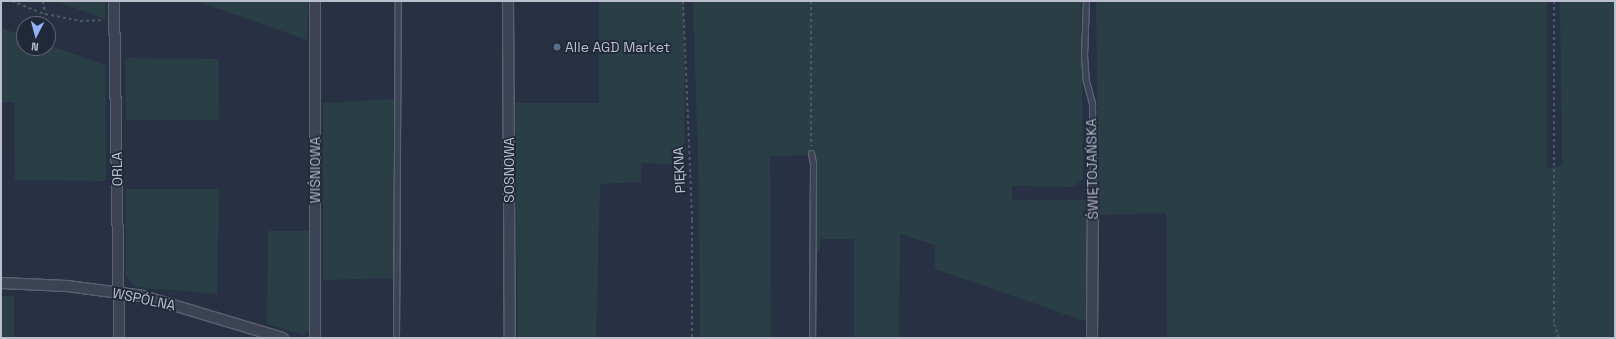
<!DOCTYPE html>
<html>
<head>
<meta charset="utf-8">
<style>
	body { margin:0 }
	#map { position:relative; width:1616px; height:339px; overflow:hidden; background:#283144; font-family:"Space Grotesk",sans-serif }
	div>[style] { position:absolute }
	.green>* { inset:0; background:#2a3f45 }
	.path>* { height:2px; margin-top:-1px; transform-origin:0; background:repeating-linear-gradient(90deg,#485c61 0 3px,transparent 0 6px) }
	.roads { filter:drop-shadow(1px 0 #5b6171) drop-shadow(-1px 0 #5b6171) drop-shadow(0 1px #5b6171) drop-shadow(0 -1px #5b6171) }
	.lane>* { height:5px; margin:-2.5px; padding:0 2.5px; transform-origin:2.5px; border-radius:2.5px; background:#3c4354 }
	.street>* { height:10px; margin:-5px; padding:0 5px; transform-origin:5px; border-radius:5px; background:#3c4354 }
	.dots>* { width:11px; height:11px; translate:-50% -50%; box-sizing:border-box; border:2px solid #202839; border-radius:50% }
	span { translate:-50% -50%; white-space:nowrap; text-align:center; line-height:1.15; -webkit-text-stroke:3.5px #202839; paint-order:stroke }
	.poi-label { font-size:14px; color:#babfcd }
	.left { translate:0 -50%; text-align:left }
	.street-label { font-size:14px; color:#babfcd }
	.frame { position:absolute; inset:0; border:2px solid #babfcd; pointer-events:none }
	.north { position:absolute; left:16px; top:16px; width:40px; height:40px; box-sizing:border-box; background:#202839; border:1px solid #5e6474; border-radius:50%; rotate:186deg; font-size:11px; font-weight:700; line-height:16px; text-align:center; color:#babfcd }
	.north::after { content:''; display:block; margin:auto; width:14px; height:18px; background:#93b0f9; clip-path:polygon(50% 0,100% 100%,50% 72%,0 100%) }
</style>
</head>
<body>
<div id="map">
	<div class="green">
		<i style="clip-path:polygon(56px 1px,101px 1px,105px 2px,105px 19px)"></i>
		<i style="clip-path:polygon(197px 1px,308px 1px,307px 40px)"></i>
		<i style="clip-path:polygon(599px 1px,684px 1px,685px 165px,641px 163px,641px 182px,600px 184px,596px 338px,518px 338px,515px 103px,599px 103px)"></i>
		<i style="clip-path:polygon(693px 1px,1081px 1px,1083px 178px,1074px 187px,1012px 186px,1012px 200px,1089px 200px,1088px 322px,935px 269px,935px 245px,900px 234px,899px 338px,854px 338px,854px 239px,820px 239px,820px 249px,816px 256px,815px 155px,770px 156px,771px 338px,700px 338px,699px 191px)"></i>
		<i style="clip-path:polygon(1096px 1px,1547px 1px,1547px 168px,1562px 166px,1560px 1px,1615px 1px,1615px 338px,1167px 338px,1166px 213px,1099px 215px)"></i>
		<i style="clip-path:polygon(1px 28px,24px 36px,24px 48px,48px 48px,48px 45px,105px 65px,106px 181px,15px 180px,14px 102px,1px 102px)"></i>
		<i style="clip-path:polygon(126px 58px,218px 59px,219px 120px,126px 120px)"></i>
		<i style="clip-path:polygon(394px 99px,393px 278px,323px 280px,323px 103px)"></i>
		<i style="clip-path:polygon(126px 189px,219px 189px,217px 294px,136px 287px,126px 276px)"></i>
		<i style="clip-path:polygon(268px 231px,310px 231px,310px 329px,304px 335px,267px 324px)"></i>
		<i style="clip-path:polygon(1px 296px,14px 296px,14px 338px,1px 338px)"></i>
	</div>
	<div class="path">
		<i style="left:12px;top:1px;width:35px;rotate:22deg"></i>
		<i style="left:45px;top:14px;width:36px;rotate:11deg"></i>
		<i style="left:80px;top:21px;width:23px;rotate:-2deg"></i>
		<i style="left:43px;top:1px;width:13px;rotate:81deg"></i>
		<i style="left:683px;top:1px;width:219px;rotate:87.6deg"></i>
		<i style="left:692px;top:220px;width:118px;rotate:90deg"></i>
		<i style="left:811px;top:1px;width:145px;rotate:90deg"></i>
		<i style="left:1554px;top:1px;width:323px;rotate:90deg"></i>
		<i style="left:1554px;top:324px;width:15px;rotate:70deg"></i>
		<i style="left:1615px;top:1px;width:155px;rotate:90deg"></i>
		<i style="left:1615px;top:301px;width:10px;rotate:90deg"></i>
	</div>
	<div class="roads">
		<div class="lane">
			<i style="left:1086px;top:1px;width:54px;rotate:92.1deg"></i>
			<i style="left:1084px;top:55px;width:26px;rotate:86deg"></i>
			<i style="left:1086px;top:81px;width:24px;rotate:75deg"></i>
			<i style="left:1092px;top:104px;width:92px;rotate:89.4deg"></i>
			<i style="left:811px;top:153px;width:10px;rotate:79deg"></i>
			<i style="left:813px;top:163px;width:175px;rotate:90.3deg"></i>
			<i style="left:396px;top:338px;width:337px;rotate:-89.7deg"></i>
		</div>
		<div class="street">
			<i style="left:114px;top:1px;width:337px;rotate:89.1deg"></i>
			<i style="left:315px;top:1px;width:337px;rotate:90deg"></i>
			<i style="left:508px;top:1px;width:337px;rotate:89.7deg"></i>
			<i style="left:1px;top:283px;width:66px;rotate:2.6deg"></i>
			<i style="left:67px;top:286px;width:77px;rotate:7.5deg"></i>
			<i style="left:143px;top:296px;width:146px;rotate:16.7deg"></i>
			<i style="left:1092px;top:338px;width:142px;rotate:-89.6deg"></i>
		</div>
	</div>
	<div class="dots">
		<i style="left:557px;top:47px;background:#5c6f8a"></i>
	</div>
	<div class="poi-label">
		<span class="left" style="left:565px;top:47px">Alle AGD Market</span>
	</div>
	<div class="street-label">
		<span style="left:117px;top:169px;rotate:-91deg">ORLA</span>
		<span style="left:1092px;top:169px;rotate:-91deg">ŚWIĘTOJAŃSKA</span>
		<span style="left:315px;top:170px;rotate:-90deg">WIŚNIOWA</span>
		<span style="left:509px;top:170px;rotate:-90deg">SOSNOWA</span>
		<span style="left:679px;top:170px;rotate:-93deg">PIĘKNA</span>
		<span style="left:144px;top:299px;rotate:12deg">WSPÓLNA</span>
	</div>
	<div class="frame"></div>
	<div class="north">N</div>
</div>
</body>
</html>
